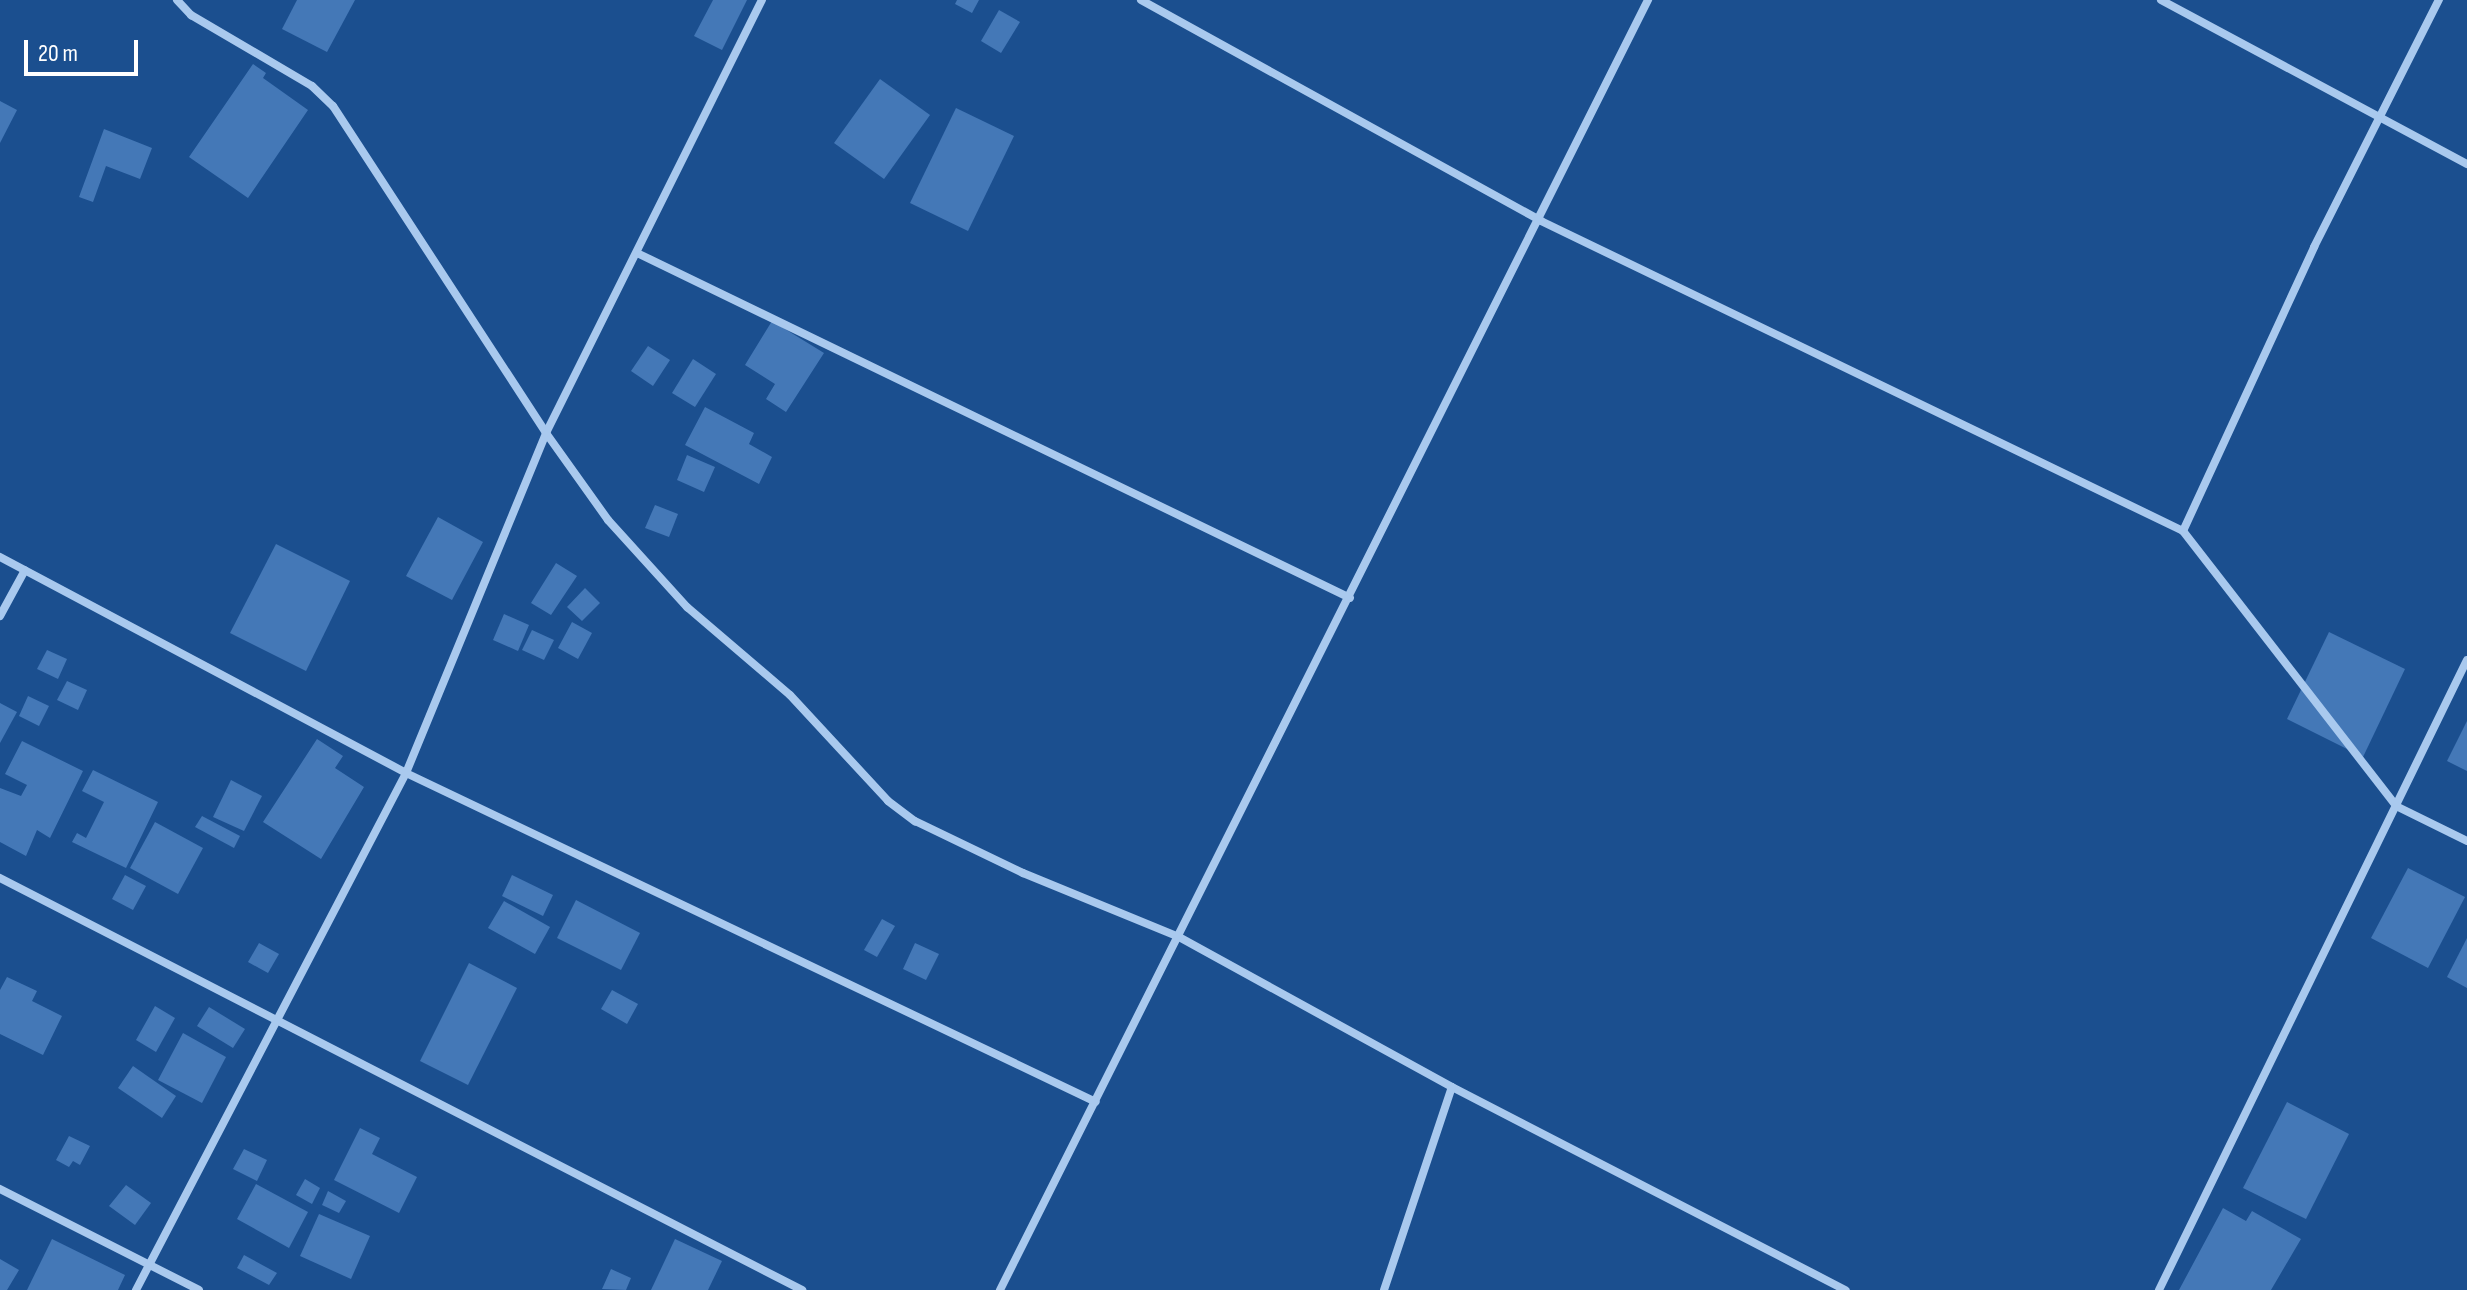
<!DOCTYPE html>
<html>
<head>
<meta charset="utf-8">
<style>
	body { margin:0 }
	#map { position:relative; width:2467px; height:1290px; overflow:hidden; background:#1b4f8f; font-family:"Sofia Sans Condensed",sans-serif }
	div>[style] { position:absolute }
	.building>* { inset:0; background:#4478b7 }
	.minor>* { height:8px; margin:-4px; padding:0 4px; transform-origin:4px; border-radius:4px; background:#a9c9ee }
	span { translate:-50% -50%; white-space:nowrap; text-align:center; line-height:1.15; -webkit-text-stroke:6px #1b4f8f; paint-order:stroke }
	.scale { position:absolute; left:24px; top:40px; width:114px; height:36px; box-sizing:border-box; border:4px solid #fff; border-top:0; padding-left:10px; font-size:24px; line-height:28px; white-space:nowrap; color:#fff; -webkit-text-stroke:6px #1b4f8f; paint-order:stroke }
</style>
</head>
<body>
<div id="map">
	<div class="building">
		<i style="clip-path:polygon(297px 0,355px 0,327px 52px,282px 29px)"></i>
		<i style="clip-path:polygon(713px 0,747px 0,722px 50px,694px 36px)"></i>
		<i style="clip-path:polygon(957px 0,979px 0,972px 13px,955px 4px)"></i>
		<i style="clip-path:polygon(999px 10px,1020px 22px,1001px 53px,981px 41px)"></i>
		<i style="clip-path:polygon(253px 64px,266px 73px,263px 78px,308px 110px,248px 198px,189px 157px)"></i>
		<i style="clip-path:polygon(880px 79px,930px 115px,884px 179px,834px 143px)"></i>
		<i style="clip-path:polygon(0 101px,17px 110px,0 143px)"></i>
		<i style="clip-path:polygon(956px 108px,1014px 136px,968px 231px,910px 203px)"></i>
		<i style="clip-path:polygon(104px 129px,152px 148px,140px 179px,106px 166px,93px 202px,79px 197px)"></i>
		<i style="clip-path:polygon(772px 321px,824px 353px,786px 412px,766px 399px,775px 384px,745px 365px)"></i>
		<i style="clip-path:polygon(648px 346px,670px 360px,653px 386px,631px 371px)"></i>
		<i style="clip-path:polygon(693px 359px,716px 374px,695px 407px,672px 393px)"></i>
		<i style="clip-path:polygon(705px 407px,754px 433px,749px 444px,772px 457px,759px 484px,685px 445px)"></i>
		<i style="clip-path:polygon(687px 455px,715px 467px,704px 492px,677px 480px)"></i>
		<i style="clip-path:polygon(655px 505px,678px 514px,669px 537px,645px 528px)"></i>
		<i style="clip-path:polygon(438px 517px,483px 542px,452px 600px,406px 576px)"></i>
		<i style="clip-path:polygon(276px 544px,350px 581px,306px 671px,230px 633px)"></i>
		<i style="clip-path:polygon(556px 563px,577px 576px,551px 615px,531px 603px)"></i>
		<i style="clip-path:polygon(585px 588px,600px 603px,582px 621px,567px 607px)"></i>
		<i style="clip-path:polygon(504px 614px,529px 625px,518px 651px,493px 640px)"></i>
		<i style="clip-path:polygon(572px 622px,592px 633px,578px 659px,558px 648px)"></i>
		<i style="clip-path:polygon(532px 630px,554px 640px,544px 660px,522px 650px)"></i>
		<i style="clip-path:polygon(2329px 632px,2405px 669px,2363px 757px,2287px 719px)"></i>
		<i style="clip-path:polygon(47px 650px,67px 659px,58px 679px,37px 669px)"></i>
		<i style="clip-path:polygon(67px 681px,87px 690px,78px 710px,57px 700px)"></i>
		<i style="clip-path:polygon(28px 696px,49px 706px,39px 726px,19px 716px)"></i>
		<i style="clip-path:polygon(0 703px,17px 712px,0 743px)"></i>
		<i style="clip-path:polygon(2467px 721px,2467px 771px,2447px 761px)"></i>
		<i style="clip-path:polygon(317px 739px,343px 756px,335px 768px,364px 787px,321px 859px,263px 822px)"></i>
		<i style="clip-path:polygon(22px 741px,83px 771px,50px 838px,37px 830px,26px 856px,0 842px,0 788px,21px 796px,27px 785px,5px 774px)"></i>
		<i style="clip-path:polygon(93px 770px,158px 802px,126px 868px,72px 842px,77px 833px,86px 838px,104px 802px,82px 791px)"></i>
		<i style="clip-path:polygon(231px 780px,262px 796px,244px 831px,213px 817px)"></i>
		<i style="clip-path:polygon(202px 816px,240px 836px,234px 848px,195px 827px)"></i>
		<i style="clip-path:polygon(155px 822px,203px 848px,178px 894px,130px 868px)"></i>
		<i style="clip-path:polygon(2408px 868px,2465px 897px,2428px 968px,2371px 938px)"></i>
		<i style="clip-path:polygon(125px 875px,146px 886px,133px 910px,112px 899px)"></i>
		<i style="clip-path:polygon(512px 875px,553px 895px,543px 916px,502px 896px)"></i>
		<i style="clip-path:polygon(576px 900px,640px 933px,621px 970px,557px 938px)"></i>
		<i style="clip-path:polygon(504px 901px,550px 927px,535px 954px,488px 928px)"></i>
		<i style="clip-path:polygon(882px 919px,895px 926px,877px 957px,864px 950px)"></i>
		<i style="clip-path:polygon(2467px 938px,2467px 988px,2447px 977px)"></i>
		<i style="clip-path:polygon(259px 943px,279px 954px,268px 973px,248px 962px)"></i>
		<i style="clip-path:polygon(915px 943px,939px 954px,926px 980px,903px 969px)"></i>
		<i style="clip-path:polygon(469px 963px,517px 988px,468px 1085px,420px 1061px)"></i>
		<i style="clip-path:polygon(7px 977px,37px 991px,32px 1001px,62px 1016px,43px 1055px,0 1034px,0 990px)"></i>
		<i style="clip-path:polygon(612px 990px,638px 1004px,627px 1024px,601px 1009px)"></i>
		<i style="clip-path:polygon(155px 1006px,175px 1018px,156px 1052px,136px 1040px)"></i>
		<i style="clip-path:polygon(209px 1007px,245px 1029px,233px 1048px,197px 1026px)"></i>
		<i style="clip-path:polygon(183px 1033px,226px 1057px,202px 1103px,158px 1080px)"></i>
		<i style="clip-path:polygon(133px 1066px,176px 1096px,162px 1118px,118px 1088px)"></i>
		<i style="clip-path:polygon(2287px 1102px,2349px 1134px,2306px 1219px,2243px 1188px)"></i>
		<i style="clip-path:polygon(360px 1128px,380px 1138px,372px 1154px,417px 1177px,399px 1213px,334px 1180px)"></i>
		<i style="clip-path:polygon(69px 1136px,90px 1146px,80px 1165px,73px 1161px,69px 1167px,56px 1160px)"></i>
		<i style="clip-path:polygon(244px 1149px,267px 1160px,257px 1181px,233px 1169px)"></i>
		<i style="clip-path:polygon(305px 1179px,320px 1188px,312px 1204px,296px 1195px)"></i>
		<i style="clip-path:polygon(256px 1184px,308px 1212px,289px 1248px,237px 1219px)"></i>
		<i style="clip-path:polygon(126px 1185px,151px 1203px,135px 1225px,109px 1206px)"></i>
		<i style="clip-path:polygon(328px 1191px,346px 1201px,339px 1213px,322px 1205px)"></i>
		<i style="clip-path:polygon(2223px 1208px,2246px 1221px,2252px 1211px,2301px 1239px,2271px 1290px,2179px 1290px)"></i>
		<i style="clip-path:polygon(319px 1214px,370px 1236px,351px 1279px,300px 1256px)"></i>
		<i style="clip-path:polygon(52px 1239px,125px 1275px,118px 1290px,27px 1290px)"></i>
		<i style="clip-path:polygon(675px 1239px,722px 1261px,708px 1290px,651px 1290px)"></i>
		<i style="clip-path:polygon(244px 1255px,277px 1273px,269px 1285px,237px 1268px)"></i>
		<i style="clip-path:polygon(0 1259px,19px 1270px,7px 1290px,0 1290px)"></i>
		<i style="clip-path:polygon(611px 1269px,631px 1278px,626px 1290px,602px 1289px)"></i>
	</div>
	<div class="minor">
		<i style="left:177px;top:0;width:21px;rotate:47deg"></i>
		<i style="left:191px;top:15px;width:140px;rotate:30.4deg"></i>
		<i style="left:312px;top:86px;width:29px;rotate:44deg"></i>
		<i style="left:333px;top:106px;width:390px;rotate:56.9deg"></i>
		<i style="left:546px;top:433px;width:107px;rotate:54.5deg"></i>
		<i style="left:608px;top:520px;width:118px;rotate:47.8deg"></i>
		<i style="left:687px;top:607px;width:135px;rotate:40.5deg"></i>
		<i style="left:790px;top:695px;width:144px;rotate:47.2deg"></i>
		<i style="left:888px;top:801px;width:34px;rotate:37deg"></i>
		<i style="left:915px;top:821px;width:120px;rotate:25.7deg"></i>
		<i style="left:1023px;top:873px;width:169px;rotate:22.3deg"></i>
		<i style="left:1179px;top:937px;width:311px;rotate:28.8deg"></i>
		<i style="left:1452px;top:1087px;width:443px;rotate:27.3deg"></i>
		<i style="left:1141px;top:0;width:457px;rotate:28.9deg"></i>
		<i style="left:1541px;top:221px;width:713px;rotate:25.77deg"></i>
		<i style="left:2183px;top:531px;width:348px;rotate:52.2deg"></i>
		<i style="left:2396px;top:806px;width:79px;rotate:26.2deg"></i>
		<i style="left:2161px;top:0;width:347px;rotate:28.2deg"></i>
		<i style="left:637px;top:253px;width:792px;rotate:25.82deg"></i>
		<i style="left:2183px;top:531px;width:313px;rotate:-65.2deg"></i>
		<i style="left:2314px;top:247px;width:277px;rotate:-63.2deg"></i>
		<i style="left:0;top:557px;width:460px;rotate:28deg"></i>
		<i style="left:406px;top:773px;width:764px;rotate:25.49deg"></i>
		<i style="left:0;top:616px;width:52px;rotate:-61.5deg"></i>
		<i style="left:0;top:878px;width:902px;rotate:27.19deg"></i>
		<i style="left:0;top:1189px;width:223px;rotate:26.9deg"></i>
		<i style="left:136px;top:1290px;width:583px;rotate:-62.42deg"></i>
		<i style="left:406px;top:773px;width:368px;rotate:-67.6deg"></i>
		<i style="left:546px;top:433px;width:484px;rotate:-63.5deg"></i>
		<i style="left:1000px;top:1290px;width:1444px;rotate:-63.33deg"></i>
		<i style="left:1384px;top:1290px;width:214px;rotate:-71.5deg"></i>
		<i style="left:2159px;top:1290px;width:701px;rotate:-63.95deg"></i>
	</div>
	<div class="scale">20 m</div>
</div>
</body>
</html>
